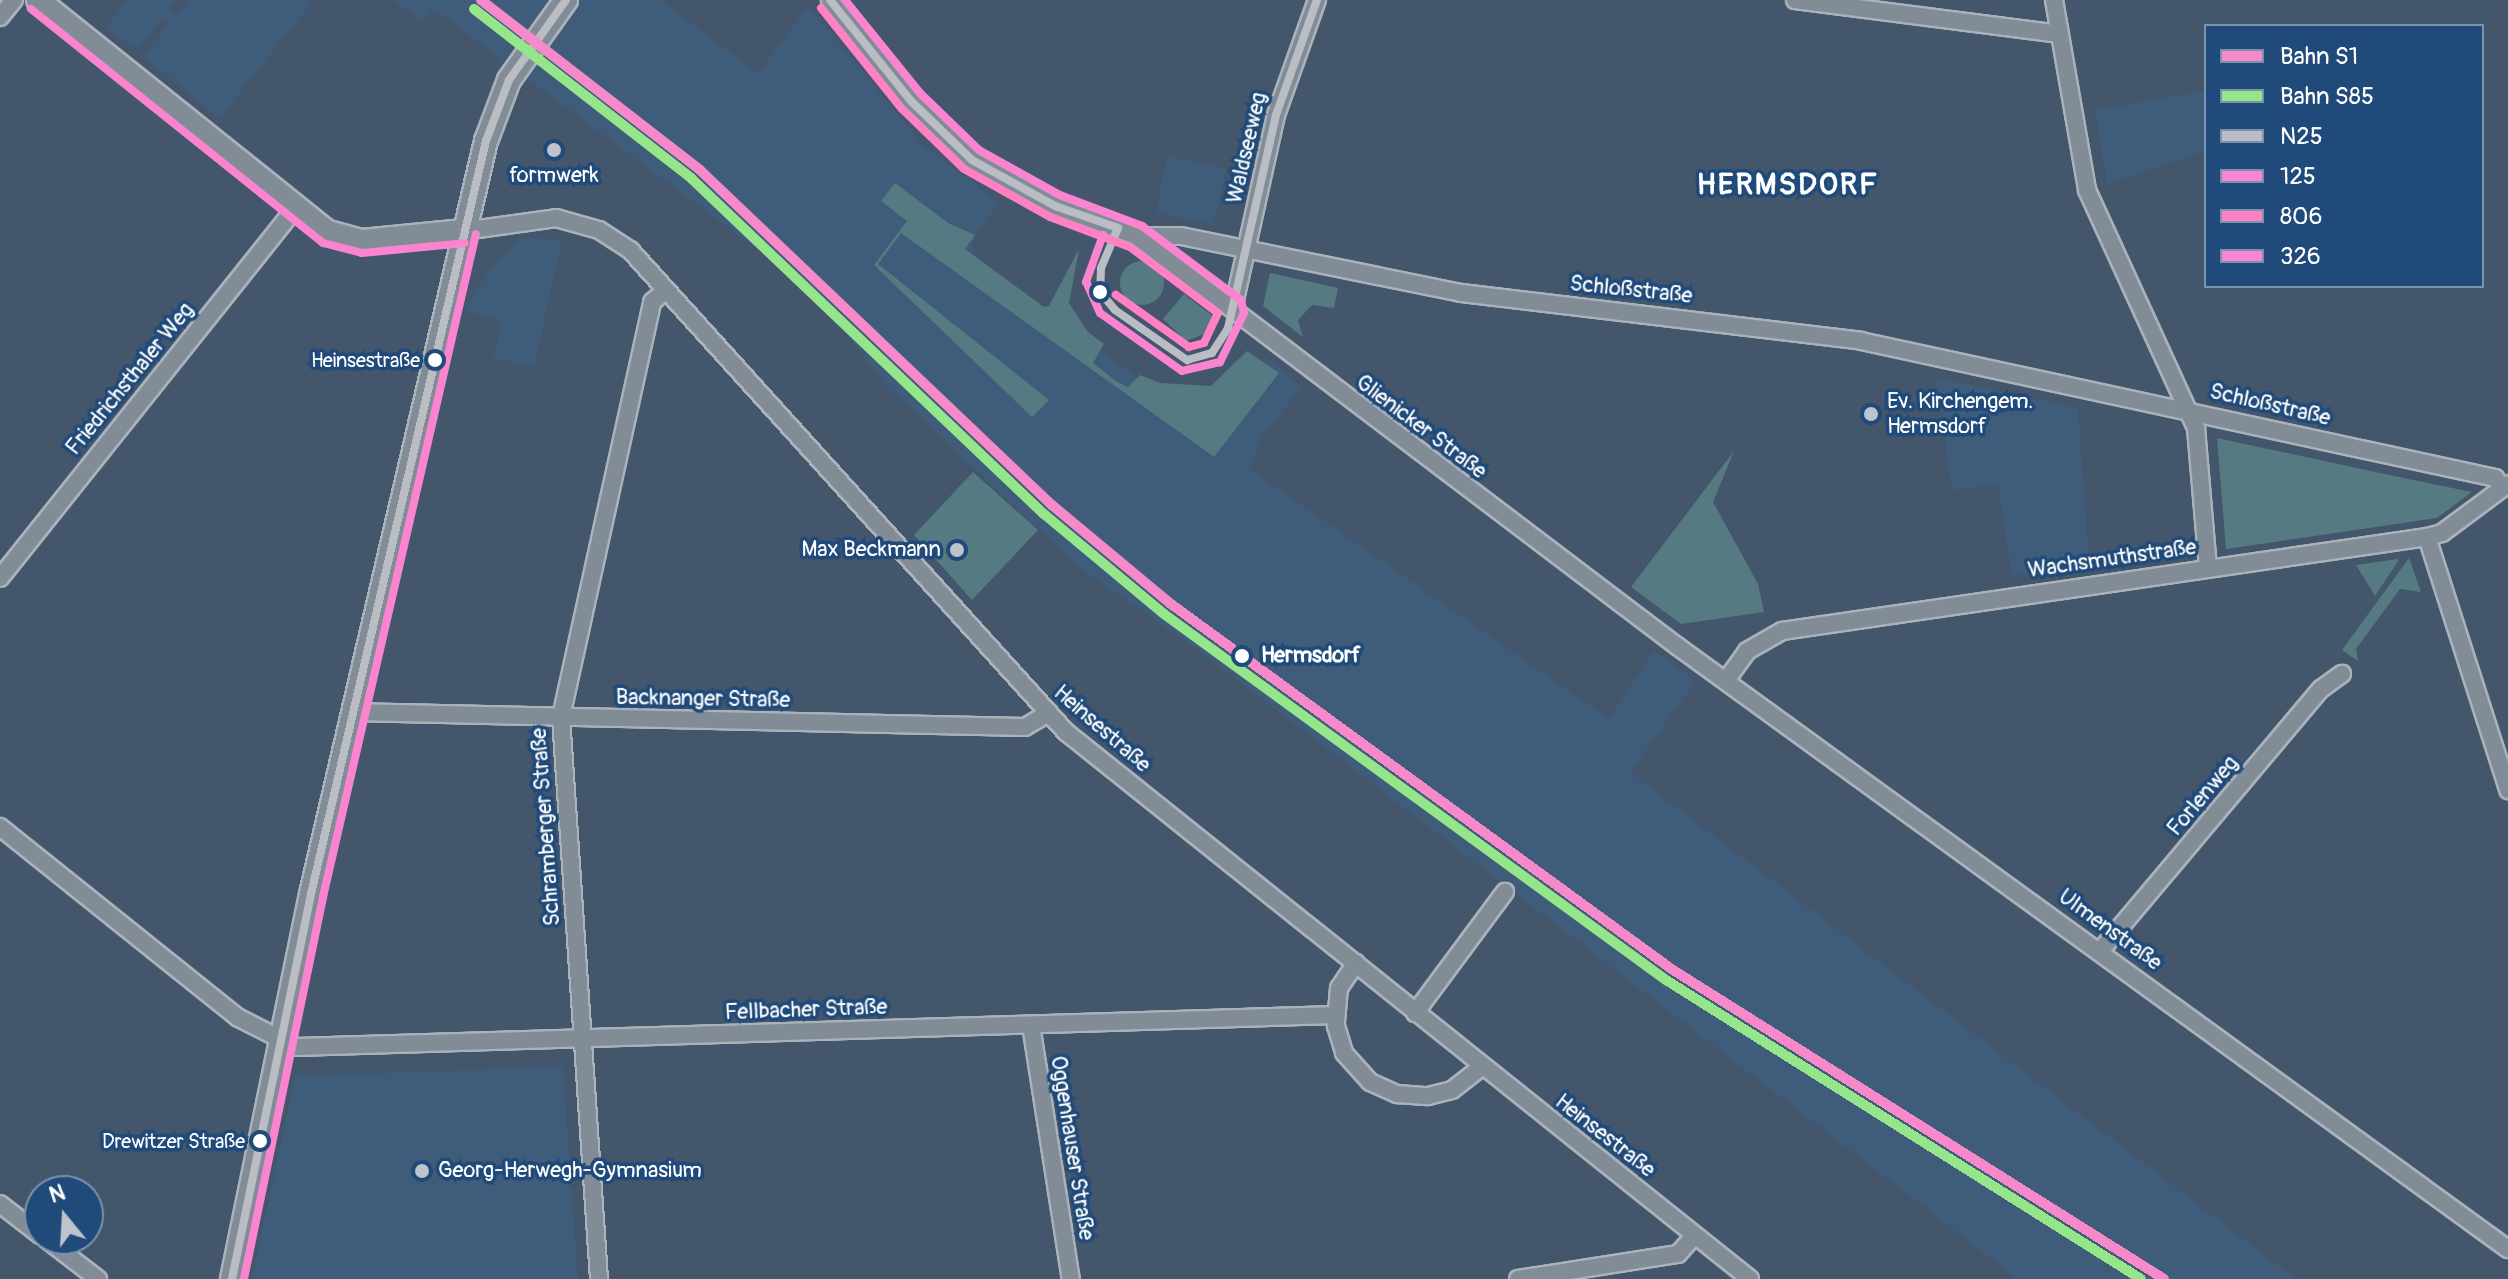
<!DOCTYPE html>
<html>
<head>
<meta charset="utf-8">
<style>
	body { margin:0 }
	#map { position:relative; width:2508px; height:1279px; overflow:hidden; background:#43566b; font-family:Pangolin,sans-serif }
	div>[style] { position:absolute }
	.built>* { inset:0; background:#405c7b }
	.green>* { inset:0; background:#557a82 }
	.round { border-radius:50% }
	.roads { filter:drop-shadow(2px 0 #aab3bc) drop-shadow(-2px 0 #aab3bc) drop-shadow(0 2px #aab3bc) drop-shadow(0 -2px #aab3bc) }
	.street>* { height:16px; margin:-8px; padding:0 8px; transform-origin:8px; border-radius:8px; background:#828c96 }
	.secondary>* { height:22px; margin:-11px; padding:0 11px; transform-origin:11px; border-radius:11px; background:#828c96 }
	.bus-1>* { height:8px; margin:-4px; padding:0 4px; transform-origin:4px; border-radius:4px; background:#babdc4 }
	.bus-2>* { height:8px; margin:-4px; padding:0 4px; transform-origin:4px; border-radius:4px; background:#fb84d1 }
	.bus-3>* { height:8px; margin:-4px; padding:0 4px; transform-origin:4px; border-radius:4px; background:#ff80c5 }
	.bus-4>* { height:8px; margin:-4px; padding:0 4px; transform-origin:4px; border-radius:4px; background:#fb84d1 }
	.rail-1>* { height:10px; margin:-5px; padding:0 5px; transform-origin:5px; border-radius:5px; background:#f589ca }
	.rail-2>* { height:10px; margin:-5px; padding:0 5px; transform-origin:5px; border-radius:5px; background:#95e68b }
	.dots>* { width:22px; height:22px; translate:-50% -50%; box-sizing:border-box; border:4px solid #1f4a7a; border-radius:50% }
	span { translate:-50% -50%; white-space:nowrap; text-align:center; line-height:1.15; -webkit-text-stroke:7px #1f4a7a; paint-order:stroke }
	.bus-label { font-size:20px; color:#fff }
	.right { translate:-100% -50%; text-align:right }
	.street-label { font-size:22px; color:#fff }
	.poi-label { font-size:22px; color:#fff }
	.left { translate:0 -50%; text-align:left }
	.stop-label { font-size:22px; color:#fff; font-weight:700 }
	.district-label { font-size:30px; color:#fff; font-weight:700; letter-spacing:2px }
	.legend { position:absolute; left:2204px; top:24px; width:280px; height:264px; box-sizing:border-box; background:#1f4a7a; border:2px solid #7992af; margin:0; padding:10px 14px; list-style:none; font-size:24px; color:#fff }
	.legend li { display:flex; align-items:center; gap:16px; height:40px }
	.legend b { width:40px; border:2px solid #7992af }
	.north { position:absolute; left:24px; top:1175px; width:80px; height:80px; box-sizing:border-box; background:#1f4a7a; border:2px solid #7992af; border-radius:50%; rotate:342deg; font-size:22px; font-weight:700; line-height:32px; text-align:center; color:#fff }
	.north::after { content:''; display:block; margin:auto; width:28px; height:36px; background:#bdc4cb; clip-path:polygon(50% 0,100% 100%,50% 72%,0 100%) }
</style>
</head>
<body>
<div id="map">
	<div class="built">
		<i style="clip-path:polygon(128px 0,177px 0,169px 9px,176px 15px,188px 0,314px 0,219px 118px,143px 56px,170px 22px,163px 17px,136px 50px,106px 28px)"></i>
		<i style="clip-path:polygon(393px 0,660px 0,758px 73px,808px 6px,923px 145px,1003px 206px,995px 208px,975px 235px,971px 254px,1203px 427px,1246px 365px,1273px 361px,1301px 387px,1254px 448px,1259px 452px,1248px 468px,1609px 719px,1654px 651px,1696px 681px,1630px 772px,2296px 1279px,2018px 1279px,1193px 646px,1083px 570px,883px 383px,816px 293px,434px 9px,422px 22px)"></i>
		<i style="clip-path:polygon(2206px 91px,2206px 151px,2107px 184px,2095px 110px)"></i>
		<i style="clip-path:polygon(1167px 156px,1226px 168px,1214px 225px,1156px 213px)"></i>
		<i style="clip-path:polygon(519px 238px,562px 239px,534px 367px,493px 358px,502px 320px,464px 311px,487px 274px)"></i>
		<i style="clip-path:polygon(1936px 378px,2078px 408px,2089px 565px,2012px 576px,1998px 484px,1952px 491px)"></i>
		<i style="clip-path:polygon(563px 1067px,578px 1279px,252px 1279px,295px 1076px)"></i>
	</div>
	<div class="green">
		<i style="clip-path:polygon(895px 183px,948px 223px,975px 235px,965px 249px,1044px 307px,1049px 306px,1079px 249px,1069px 303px,1088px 332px,1104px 344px,1093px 363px,1117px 382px,1128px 387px,1140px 375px,1160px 383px,1211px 386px,1247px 351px,1279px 373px,1214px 457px,901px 233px,878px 264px,1049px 400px,1032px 417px,874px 265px,907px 221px,881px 201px)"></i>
		<i class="round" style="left:1120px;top:261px;width:44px;height:44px"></i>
		<i style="clip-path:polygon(1270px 273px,1338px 288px,1334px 308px,1312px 305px,1298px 320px,1303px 337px,1263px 306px)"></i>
		<i style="clip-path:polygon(1184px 294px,1213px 316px,1204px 334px,1186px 341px,1163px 319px)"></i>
		<i style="clip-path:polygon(2217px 438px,2413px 480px,2472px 492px,2437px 518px,2226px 549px)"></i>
		<i style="clip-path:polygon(1734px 451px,1713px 502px,1758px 584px,1764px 612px,1681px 624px,1631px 587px)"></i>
		<i style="clip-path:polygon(973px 472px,1038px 530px,972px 600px,914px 535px)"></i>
		<i style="clip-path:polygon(2409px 558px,2421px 592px,2400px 589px,2356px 649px,2358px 661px,2342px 650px)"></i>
		<i style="clip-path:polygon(2398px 559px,2399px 560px,2375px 596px,2356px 565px)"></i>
	</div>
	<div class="roads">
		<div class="street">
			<i style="left:830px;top:0;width:129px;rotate:51.3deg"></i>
			<i style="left:911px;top:101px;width:85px;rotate:44deg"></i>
			<i style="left:972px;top:160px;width:95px;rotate:29deg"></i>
			<i style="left:1055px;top:206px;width:86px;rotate:20.3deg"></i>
			<i style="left:1136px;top:236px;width:679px;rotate:37.16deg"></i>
			<i style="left:1677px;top:646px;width:1027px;rotate:35.97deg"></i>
			<i style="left:1795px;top:0;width:267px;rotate:7.3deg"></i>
			<i style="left:2054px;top:0;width:193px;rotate:80.1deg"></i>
			<i style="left:2087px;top:190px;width:262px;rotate:65.4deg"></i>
			<i style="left:2196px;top:428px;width:140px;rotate:85.1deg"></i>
			<i style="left:0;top:17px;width:22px;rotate:-51deg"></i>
			<i style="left:464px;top:231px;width:93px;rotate:-8deg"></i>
			<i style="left:556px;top:218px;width:45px;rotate:15.6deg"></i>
			<i style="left:599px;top:230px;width:37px;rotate:33deg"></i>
			<i style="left:630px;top:250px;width:650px;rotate:47.87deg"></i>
			<i style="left:1066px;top:732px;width:876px;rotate:38.65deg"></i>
			<i style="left:1136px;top:236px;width:45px"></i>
			<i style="left:1181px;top:236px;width:286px;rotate:11.5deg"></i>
			<i style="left:1461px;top:293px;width:403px;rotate:6.8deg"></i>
			<i style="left:1861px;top:341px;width:649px;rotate:12.19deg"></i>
			<i style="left:2495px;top:478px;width:12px;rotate:55deg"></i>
			<i style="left:1233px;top:309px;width:199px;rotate:-77.5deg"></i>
			<i style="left:1276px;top:115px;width:122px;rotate:-70.4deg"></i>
			<i style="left:2427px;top:537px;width:266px;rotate:72.2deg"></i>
			<i style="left:0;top:578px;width:473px;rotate:-51.4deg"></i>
			<i style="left:1727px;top:679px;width:34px;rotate:-54deg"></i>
			<i style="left:1747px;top:651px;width:40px;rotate:-29.7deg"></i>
			<i style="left:1782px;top:631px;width:652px;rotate:-8.29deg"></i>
			<i style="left:2427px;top:537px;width:16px;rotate:-15deg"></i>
			<i style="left:2442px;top:533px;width:82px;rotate:-36.6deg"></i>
			<i style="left:352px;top:712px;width:673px;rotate:1.28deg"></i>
			<i style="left:1025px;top:727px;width:27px;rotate:-31deg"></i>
			<i style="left:0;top:827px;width:304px;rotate:38.7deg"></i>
			<i style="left:237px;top:1017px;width:66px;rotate:27deg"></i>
			<i style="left:296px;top:1047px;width:1039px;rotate:-1.76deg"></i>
			<i style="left:2101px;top:950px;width:341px;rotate:-49.9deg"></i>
			<i style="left:2321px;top:689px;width:26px;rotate:-36deg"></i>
			<i style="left:1356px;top:963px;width:30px;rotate:124deg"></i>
			<i style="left:1339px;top:988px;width:38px;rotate:95deg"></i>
			<i style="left:1336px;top:1026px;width:28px;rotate:73deg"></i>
			<i style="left:1344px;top:1053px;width:39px;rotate:48deg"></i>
			<i style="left:1370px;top:1082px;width:30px;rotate:24deg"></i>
			<i style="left:1397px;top:1094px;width:31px;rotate:4deg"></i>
			<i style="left:1428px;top:1096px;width:25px;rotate:-14deg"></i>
			<i style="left:1452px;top:1090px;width:37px;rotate:-38deg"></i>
			<i style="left:1415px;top:1013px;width:151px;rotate:-53.4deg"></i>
			<i style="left:1031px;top:1025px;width:257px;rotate:81.1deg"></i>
			<i style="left:0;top:1204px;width:51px;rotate:37.8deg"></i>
			<i style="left:46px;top:1239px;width:66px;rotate:37.6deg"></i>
			<i style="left:599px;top:1279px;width:563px;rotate:-93.87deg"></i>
			<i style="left:561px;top:717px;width:425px;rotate:-77.6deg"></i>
			<i style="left:652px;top:302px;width:17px;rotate:-40deg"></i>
			<i style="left:1518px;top:1279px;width:162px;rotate:-8.9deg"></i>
			<i style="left:1678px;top:1254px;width:25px;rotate:-48deg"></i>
		</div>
		<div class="secondary">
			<i style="left:38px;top:0;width:371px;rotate:38.7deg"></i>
			<i style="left:328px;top:232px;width:35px;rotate:15deg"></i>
			<i style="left:362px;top:241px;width:102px;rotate:-5.6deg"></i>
			<i style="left:232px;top:1279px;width:393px;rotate:-78.4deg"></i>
			<i style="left:311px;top:894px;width:773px;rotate:-76.92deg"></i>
			<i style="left:486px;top:141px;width:65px;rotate:-69.3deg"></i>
			<i style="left:509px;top:80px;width:98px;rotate:-54.5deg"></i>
		</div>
	</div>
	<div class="bus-1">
		<i style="left:830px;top:0;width:129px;rotate:51.3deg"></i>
		<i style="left:911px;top:101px;width:85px;rotate:44deg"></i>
		<i style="left:972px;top:160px;width:95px;rotate:29deg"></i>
		<i style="left:1055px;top:206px;width:67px;rotate:19.2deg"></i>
		<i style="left:1118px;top:228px;width:43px;rotate:113deg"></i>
		<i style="left:1101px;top:268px;width:24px;rotate:92deg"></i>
		<i style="left:1100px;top:292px;width:23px;rotate:50deg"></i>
		<i style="left:1115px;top:310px;width:88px;rotate:34.8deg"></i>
		<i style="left:1187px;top:360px;width:26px;rotate:-16deg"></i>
		<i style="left:1212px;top:353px;width:30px;rotate:-57deg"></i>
		<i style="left:1228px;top:328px;width:218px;rotate:-77.3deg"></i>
		<i style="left:1276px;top:115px;width:122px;rotate:-70.4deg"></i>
		<i style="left:232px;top:1279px;width:393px;rotate:-78.4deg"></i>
		<i style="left:311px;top:894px;width:773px;rotate:-76.92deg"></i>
		<i style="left:486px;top:141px;width:65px;rotate:-69.3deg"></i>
		<i style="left:509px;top:80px;width:98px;rotate:-54.5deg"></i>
	</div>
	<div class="bus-2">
		<i style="left:31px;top:9px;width:374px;rotate:38.7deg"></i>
		<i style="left:323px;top:243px;width:40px;rotate:14.4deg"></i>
		<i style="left:362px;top:253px;width:103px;rotate:-5.5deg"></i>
		<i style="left:244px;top:1279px;width:390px;rotate:-78.3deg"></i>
		<i style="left:323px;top:897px;width:680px;rotate:-77.01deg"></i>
	</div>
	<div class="bus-3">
		<i style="left:821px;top:8px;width:129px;rotate:51.3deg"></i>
		<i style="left:902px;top:109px;width:86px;rotate:44.1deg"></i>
		<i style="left:964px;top:169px;width:98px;rotate:29.2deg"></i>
		<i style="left:1050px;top:217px;width:85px;rotate:20.6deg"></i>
		<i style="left:1130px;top:247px;width:110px;rotate:36.9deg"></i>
		<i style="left:1218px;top:313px;width:33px;rotate:115deg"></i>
		<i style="left:1204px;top:343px;width:16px;rotate:165deg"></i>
		<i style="left:1189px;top:347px;width:90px;rotate:-144.5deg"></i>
	</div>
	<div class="bus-4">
		<i style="left:845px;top:0;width:119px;rotate:51.1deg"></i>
		<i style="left:920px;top:93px;width:82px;rotate:44deg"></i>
		<i style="left:979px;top:150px;width:93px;rotate:29.1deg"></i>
		<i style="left:1060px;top:195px;width:88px;rotate:20.7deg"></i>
		<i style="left:1142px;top:226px;width:124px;rotate:36.8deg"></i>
		<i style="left:1241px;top:300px;width:13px;rotate:77deg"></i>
		<i style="left:1244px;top:313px;width:55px;rotate:116.1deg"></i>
		<i style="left:1220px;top:362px;width:39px;rotate:167deg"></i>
		<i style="left:1182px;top:371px;width:100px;rotate:-144.7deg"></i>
		<i style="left:1100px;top:313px;width:34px;rotate:-114deg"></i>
		<i style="left:1086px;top:282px;width:50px;rotate:-70.1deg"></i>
	</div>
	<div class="rail-1">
		<i style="left:481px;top:0;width:277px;rotate:37.8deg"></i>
		<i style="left:700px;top:170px;width:486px;rotate:43.6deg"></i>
		<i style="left:1052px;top:505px;width:155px;rotate:39.8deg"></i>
		<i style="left:1171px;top:604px;width:621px;rotate:36.1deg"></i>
		<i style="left:1673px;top:970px;width:580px;rotate:32.18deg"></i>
	</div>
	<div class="rail-2">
		<i style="left:474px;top:9px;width:276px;rotate:37.9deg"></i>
		<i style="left:692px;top:179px;width:486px;rotate:43.6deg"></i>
		<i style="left:1044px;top:514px;width:156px;rotate:39.8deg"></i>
		<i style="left:1164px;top:614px;width:621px;rotate:36.1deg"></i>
		<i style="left:1666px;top:980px;width:561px;rotate:32.19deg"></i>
	</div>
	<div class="dots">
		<i style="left:554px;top:150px;background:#bdc4cb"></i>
		<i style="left:1100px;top:292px;background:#fff"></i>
		<i style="left:435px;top:360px;background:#fff"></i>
		<i style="left:1871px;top:414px;background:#bdc4cb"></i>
		<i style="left:957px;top:550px;background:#bdc4cb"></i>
		<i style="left:1242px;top:656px;background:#fff"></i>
		<i style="left:260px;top:1141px;background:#fff"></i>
		<i style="left:422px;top:1171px;background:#bdc4cb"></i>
	</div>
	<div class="bus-label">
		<span class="right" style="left:420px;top:360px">Heinsestraße</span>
		<span class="right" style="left:245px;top:1141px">Drewitzer Straße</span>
	</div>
	<div class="street-label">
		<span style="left:1247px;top:148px;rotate:-77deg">Waldseeweg</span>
		<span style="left:1631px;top:290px;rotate:6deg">Schloßstraße</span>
		<span style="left:130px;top:379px;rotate:-51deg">Friedrichsthaler Weg</span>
		<span style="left:2270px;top:405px;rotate:13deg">Schloßstraße</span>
		<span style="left:1421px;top:427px;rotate:37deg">Glienicker Straße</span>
		<span style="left:2112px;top:559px;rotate:-8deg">Wachsmuthstraße</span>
		<span style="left:703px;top:699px;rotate:1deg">Backnanger Straße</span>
		<span style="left:1102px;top:729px;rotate:41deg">Heinsestraße</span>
		<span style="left:2203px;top:796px;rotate:-50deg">Forlenweg</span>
		<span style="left:546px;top:827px;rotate:-94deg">Schramberger Straße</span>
		<span style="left:2110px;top:930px;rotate:36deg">Ulmenstraße</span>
		<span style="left:806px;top:1010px;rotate:-2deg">Fellbacher Straße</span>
		<span style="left:1605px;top:1136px;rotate:38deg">Heinsestraße</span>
		<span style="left:1072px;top:1148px;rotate:81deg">Oggenhauser Straße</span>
	</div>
	<div class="poi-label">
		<span style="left:554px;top:176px">formwerk</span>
		<span class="left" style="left:1887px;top:414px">Ev. Kirchengem.<br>Hermsdorf</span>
		<span class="right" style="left:941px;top:550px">Max Beckmann</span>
		<span class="left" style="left:438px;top:1171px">Georg-Herwegh-Gymnasium</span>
	</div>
	<div class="stop-label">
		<span class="left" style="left:1261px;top:656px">Hermsdorf</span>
	</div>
	<div class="district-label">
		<span style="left:1788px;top:185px">HERMSDORF</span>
	</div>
	<ul class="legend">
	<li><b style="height:10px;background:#f589ca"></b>Bahn S1</li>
	<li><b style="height:10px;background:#95e68b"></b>Bahn S85</li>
	<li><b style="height:10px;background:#babdc4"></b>N25</li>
	<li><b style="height:10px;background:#fb84d1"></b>125</li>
	<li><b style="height:10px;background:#ff80c5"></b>806</li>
	<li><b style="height:10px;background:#fb84d1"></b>326</li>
	</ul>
	<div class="north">N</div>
</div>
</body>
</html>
